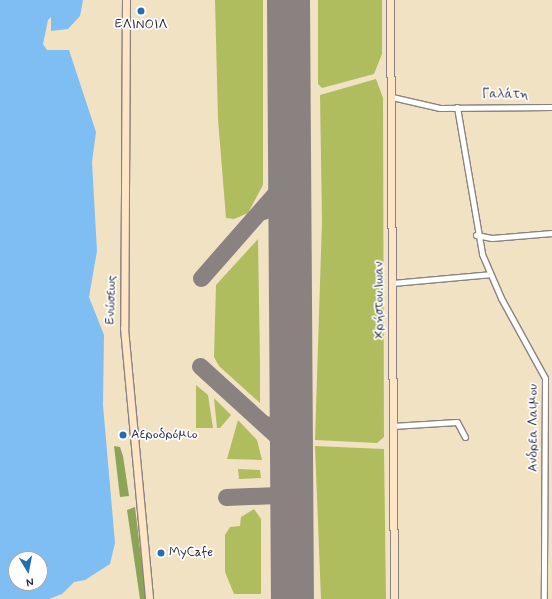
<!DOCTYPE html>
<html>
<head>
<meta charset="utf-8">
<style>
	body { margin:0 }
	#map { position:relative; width:552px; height:599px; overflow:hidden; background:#f1e2c4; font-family:Mynerve,sans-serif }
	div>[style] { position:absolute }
	.green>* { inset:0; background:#afbd5f }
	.forest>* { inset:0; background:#8ba456 }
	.water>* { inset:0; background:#7ebef2 }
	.taxiway>* { height:17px; margin:-8.5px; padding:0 8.5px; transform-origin:8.5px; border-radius:8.5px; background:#8a8280 }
	.runway>* { height:43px; margin:-21.5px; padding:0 21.5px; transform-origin:21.5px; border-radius:21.5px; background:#8a8280 }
	.roads { filter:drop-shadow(1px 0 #8a8280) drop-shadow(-1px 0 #8a8280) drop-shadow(0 1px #8a8280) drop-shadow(0 -1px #8a8280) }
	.street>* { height:5px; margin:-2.5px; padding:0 2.5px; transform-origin:2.5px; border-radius:2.5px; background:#fff }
	.secondary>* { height:7px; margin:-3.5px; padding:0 3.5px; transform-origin:3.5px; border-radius:3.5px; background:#fde5c5 }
	.dots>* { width:11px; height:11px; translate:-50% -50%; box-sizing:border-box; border:2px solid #fff; border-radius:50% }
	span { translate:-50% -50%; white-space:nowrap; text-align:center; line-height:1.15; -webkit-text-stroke:3.5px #fff; paint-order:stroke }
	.poi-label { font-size:13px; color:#22223b }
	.left { translate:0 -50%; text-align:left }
	.street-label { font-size:13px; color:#22223b }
	.north { position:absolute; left:8px; top:551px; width:40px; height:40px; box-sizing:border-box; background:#fff; border:1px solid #a7a7b1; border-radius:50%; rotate:170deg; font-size:11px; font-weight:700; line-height:16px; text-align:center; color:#22223b }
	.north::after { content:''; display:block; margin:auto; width:14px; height:18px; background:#1f6fb2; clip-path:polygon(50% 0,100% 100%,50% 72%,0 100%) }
</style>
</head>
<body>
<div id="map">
	<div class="green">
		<i style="clip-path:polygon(215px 0,263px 0,263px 185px,248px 213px,234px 219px,226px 218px,218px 119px)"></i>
		<i style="clip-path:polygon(318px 0,382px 0,382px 54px,374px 74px,322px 88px,318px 84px)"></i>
		<i style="clip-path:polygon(376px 79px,383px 98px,384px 437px,377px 443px,315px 440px,322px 221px,320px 95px)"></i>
		<i style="clip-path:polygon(258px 239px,260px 361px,260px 403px,219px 366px,214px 357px,216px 285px)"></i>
		<i style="clip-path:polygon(196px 385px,208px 395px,213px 428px,196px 428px)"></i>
		<i style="clip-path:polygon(214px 398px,231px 415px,220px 428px,217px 428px)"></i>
		<i style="clip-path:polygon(238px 420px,257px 440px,262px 460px,227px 459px)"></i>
		<i style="clip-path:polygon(315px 446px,384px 449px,386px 599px,321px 599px)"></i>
		<i style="clip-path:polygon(238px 469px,260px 470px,261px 478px,239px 479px)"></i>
		<i style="clip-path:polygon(254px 509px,261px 519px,261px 594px,234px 594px,225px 572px,225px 535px,230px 527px,240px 526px,241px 517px)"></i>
	</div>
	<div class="forest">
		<i style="clip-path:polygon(114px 446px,120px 447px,123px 456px,129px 496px,120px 497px)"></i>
		<i style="clip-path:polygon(135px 507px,146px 599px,140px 599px,127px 510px)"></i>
	</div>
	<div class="water">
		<i style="clip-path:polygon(evenodd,0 0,83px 0,80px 16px,68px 29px,51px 31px,51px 17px,48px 20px,43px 44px,47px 50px,69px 50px,96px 132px,92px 162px,97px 251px,89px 297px,104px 335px,103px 405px,115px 543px,110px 564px,85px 580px,74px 582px,62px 594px,49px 599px,0 599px,0 0,16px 559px,40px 559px,40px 583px,16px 583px,16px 559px)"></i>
	</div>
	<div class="taxiway">
		<i style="left:263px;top:211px;width:13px;rotate:-32deg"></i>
		<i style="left:274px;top:204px;width:8px;rotate:14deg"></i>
		<i style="left:282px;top:206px;width:16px;rotate:60deg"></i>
		<i style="left:201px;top:278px;width:133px;rotate:-48.7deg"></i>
		<i style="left:200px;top:366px;width:107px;rotate:42.3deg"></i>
		<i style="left:279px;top:438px;width:26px;rotate:62deg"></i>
		<i style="left:265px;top:424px;width:15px;rotate:16deg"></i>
		<i style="left:279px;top:428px;width:15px;rotate:-37deg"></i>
		<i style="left:226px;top:497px;width:51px;rotate:-2.2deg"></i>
		<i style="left:277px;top:495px;width:17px;rotate:31deg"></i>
	</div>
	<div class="runway">
		<i style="left:288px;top:0;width:599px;rotate:89.62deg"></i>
	</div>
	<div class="roads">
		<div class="street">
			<i style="left:392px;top:97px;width:49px;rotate:12.9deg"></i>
			<i style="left:440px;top:108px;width:112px;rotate:-0.5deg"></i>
			<i style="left:457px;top:107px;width:149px;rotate:80.3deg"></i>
			<i style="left:482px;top:254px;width:48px;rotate:66.6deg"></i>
			<i style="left:501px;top:298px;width:91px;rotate:61.2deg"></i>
			<i style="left:545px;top:378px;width:221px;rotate:90.3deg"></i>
			<i style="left:476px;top:235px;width:16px;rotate:11deg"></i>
			<i style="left:492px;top:238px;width:60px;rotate:-4.8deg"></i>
			<i style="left:392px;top:283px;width:98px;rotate:-5.2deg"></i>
			<i style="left:392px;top:426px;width:65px;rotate:-3.5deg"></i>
			<i style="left:457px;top:422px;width:17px;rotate:62deg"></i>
		</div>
		<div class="secondary">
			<i style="left:126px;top:0;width:328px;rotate:90.3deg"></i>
			<i style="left:124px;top:328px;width:272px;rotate:84.7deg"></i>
			<i style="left:390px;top:0;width:599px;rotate:89.62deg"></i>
		</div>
	</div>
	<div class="dots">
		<i style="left:141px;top:11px;background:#1f6fb2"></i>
		<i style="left:123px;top:435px;background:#1f6fb2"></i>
		<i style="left:161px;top:553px;background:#1f6fb2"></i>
	</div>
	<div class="poi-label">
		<span style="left:141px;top:25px">ΕΛΙΝΟΙΛ</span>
		<span class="left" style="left:131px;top:435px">Αεροδρόμιο</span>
		<span class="left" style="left:169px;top:553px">MyCafe</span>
	</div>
	<div class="street-label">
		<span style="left:505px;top:95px;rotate:1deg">Γαλάτη</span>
		<span style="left:112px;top:300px;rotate:-89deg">Ενώσεως</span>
		<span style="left:380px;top:300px;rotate:-90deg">Χρήστου.Ιωαν</span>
		<span style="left:534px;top:428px;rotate:-90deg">Ανδρεα Λαιμου</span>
	</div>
	<div class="north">N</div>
</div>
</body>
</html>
